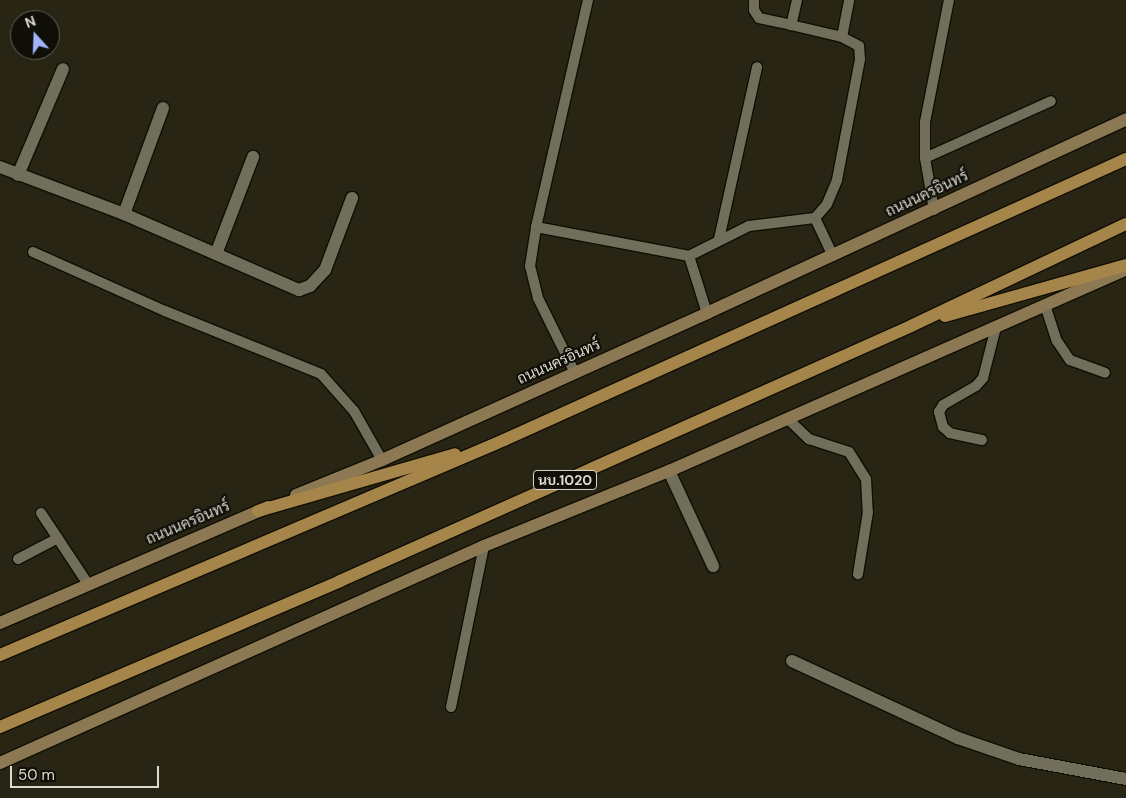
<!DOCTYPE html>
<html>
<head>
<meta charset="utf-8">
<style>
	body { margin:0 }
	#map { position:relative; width:1126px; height:798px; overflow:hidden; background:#282514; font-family:"DM Sans",Sarabun,sans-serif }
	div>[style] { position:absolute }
	.roads { filter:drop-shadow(1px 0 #100e02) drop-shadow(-1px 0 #100e02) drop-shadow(0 1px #100e02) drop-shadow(0 -1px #100e02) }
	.lane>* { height:10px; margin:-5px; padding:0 5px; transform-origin:5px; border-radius:5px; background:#716e5b }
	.street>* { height:12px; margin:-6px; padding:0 6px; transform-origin:6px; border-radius:6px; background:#716e5b }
	.secondary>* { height:12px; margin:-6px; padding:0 6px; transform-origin:6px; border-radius:6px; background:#8c7953 }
	.primary>* { height:12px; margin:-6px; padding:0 6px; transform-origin:6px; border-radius:6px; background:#a6854a }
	span { translate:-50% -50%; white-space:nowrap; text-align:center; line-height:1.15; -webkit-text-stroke:4px #0f0e07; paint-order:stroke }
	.shield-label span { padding:1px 4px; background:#0f0e07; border:1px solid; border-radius:4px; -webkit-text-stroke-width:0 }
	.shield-label { font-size:14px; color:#dbdacf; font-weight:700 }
	.street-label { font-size:15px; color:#dbdacf }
	.north { position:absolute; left:10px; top:10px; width:50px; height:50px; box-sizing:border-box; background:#0f0e07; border:1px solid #616057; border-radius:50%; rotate:340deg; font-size:14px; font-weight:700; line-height:20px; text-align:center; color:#dbdacf }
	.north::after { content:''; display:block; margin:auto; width:18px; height:22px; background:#a1b3fd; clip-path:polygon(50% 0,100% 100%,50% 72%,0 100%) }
	.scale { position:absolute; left:10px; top:766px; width:149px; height:22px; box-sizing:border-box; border:2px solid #dbdacf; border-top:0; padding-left:6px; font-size:15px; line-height:18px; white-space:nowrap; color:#dbdacf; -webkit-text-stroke:4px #0f0e07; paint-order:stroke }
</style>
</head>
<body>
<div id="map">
	<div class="roads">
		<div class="lane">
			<i style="left:754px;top:0;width:10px;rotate:90deg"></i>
			<i style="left:754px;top:10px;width:9px;rotate:58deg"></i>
			<i style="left:759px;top:18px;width:33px;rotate:12deg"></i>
			<i style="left:797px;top:0;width:26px;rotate:103deg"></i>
			<i style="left:791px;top:25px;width:52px;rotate:13.2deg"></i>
			<i style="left:925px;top:158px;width:138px;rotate:-24.3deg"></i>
			<i style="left:934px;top:210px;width:53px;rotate:-99.8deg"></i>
			<i style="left:925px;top:158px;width:36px;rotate:-90deg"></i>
			<i style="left:925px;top:122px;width:124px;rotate:-78.9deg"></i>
			<i style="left:536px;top:227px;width:156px;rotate:10.7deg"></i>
			<i style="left:689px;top:256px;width:60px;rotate:72.5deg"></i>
			<i style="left:719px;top:239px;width:176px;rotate:-77.5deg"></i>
			<i style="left:33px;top:252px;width:145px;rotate:24.1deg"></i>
			<i style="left:165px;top:311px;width:168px;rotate:22deg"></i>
			<i style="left:321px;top:374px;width:50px;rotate:48.3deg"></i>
			<i style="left:354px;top:411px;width:56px;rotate:60.3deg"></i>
			<i style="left:689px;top:256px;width:67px;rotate:-26.6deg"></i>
			<i style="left:749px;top:226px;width:66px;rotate:-6.9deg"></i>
			<i style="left:833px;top:256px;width:42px;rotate:-115.3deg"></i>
			<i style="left:815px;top:218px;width:18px;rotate:-49deg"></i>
			<i style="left:827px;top:204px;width:26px;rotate:-67deg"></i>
			<i style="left:837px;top:180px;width:123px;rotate:-79.2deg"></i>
			<i style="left:860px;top:59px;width:13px;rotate:-94deg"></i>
			<i style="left:859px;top:46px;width:19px;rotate:-152deg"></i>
			<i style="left:842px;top:37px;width:38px;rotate:-79deg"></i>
			<i style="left:1045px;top:305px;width:38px;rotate:72deg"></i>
			<i style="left:1057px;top:341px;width:23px;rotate:56deg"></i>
			<i style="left:1070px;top:360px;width:37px;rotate:20deg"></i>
			<i style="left:575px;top:373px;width:84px;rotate:-116.3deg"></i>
			<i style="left:538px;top:298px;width:33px;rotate:-104deg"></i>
			<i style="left:530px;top:266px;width:39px;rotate:-81deg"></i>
			<i style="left:536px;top:227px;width:233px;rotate:-77.1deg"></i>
			<i style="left:789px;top:420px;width:28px;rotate:44deg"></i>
			<i style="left:809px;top:439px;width:42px;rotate:18deg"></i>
			<i style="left:849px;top:452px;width:32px;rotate:58deg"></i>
			<i style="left:866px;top:479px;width:33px;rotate:87deg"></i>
			<i style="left:868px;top:512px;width:63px;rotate:99.2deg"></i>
			<i style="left:982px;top:440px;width:33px;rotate:-168deg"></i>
			<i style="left:950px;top:433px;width:9px;rotate:-139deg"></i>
			<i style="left:943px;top:427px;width:16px;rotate:-105deg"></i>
			<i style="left:939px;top:412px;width:8px;rotate:-60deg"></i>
			<i style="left:943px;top:405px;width:38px;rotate:-30deg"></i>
			<i style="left:976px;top:386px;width:11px;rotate:-49deg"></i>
			<i style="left:983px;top:378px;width:53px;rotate:-75.7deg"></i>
			<i style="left:41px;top:513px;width:85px;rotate:56.5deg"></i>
			<i style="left:18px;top:559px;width:45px;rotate:-27.7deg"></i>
			<i style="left:451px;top:707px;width:164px;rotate:-78.4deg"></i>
		</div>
		<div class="street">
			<i style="left:0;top:167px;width:133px;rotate:20.8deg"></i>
			<i style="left:124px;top:214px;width:191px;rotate:23.5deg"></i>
			<i style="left:299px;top:290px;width:12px;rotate:-20deg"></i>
			<i style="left:310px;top:286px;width:22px;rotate:-47deg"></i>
			<i style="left:325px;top:270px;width:77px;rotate:-69.4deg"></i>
			<i style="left:18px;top:175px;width:115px;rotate:-67deg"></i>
			<i style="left:124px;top:214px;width:113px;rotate:-69.8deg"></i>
			<i style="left:216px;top:254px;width:104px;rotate:-69.1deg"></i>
			<i style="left:669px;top:471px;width:105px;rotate:65.1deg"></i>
			<i style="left:792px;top:661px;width:183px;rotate:24.9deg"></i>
			<i style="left:958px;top:738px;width:65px;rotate:19deg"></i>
			<i style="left:1019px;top:759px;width:109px;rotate:10.6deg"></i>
		</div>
		<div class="secondary">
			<i style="left:296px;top:495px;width:93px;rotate:-22.1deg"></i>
			<i style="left:382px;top:460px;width:357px;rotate:-24.3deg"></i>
			<i style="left:707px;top:313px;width:462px;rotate:-24.8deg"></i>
			<i style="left:0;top:623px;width:292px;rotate:-23.4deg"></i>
			<i style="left:0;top:763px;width:530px;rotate:-24.15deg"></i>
			<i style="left:484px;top:546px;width:200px;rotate:-22.1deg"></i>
			<i style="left:669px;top:471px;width:500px;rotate:-23.8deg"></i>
		</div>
		<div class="primary">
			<i style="left:945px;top:316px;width:188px;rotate:-15.7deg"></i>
			<i style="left:258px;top:511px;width:205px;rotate:-16.1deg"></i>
			<i style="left:0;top:655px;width:548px;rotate:-23.1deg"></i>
			<i style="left:504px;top:440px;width:683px;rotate:-24.31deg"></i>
			<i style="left:0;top:727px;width:370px;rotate:-23.2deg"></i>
			<i style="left:340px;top:581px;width:625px;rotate:-24.06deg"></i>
			<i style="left:911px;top:326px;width:238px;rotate:-25.4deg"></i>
		</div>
	</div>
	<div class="shield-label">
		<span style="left:565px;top:480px">นบ.1020</span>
	</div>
	<div class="street-label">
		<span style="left:927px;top:194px;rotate:-25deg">ถนนนครอินทร์</span>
		<span style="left:559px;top:362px;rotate:-24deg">ถนนนครอินทร์</span>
		<span style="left:188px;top:523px;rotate:-23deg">ถนนนครอินทร์</span>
	</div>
	<div class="north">N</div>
	<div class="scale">50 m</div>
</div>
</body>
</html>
